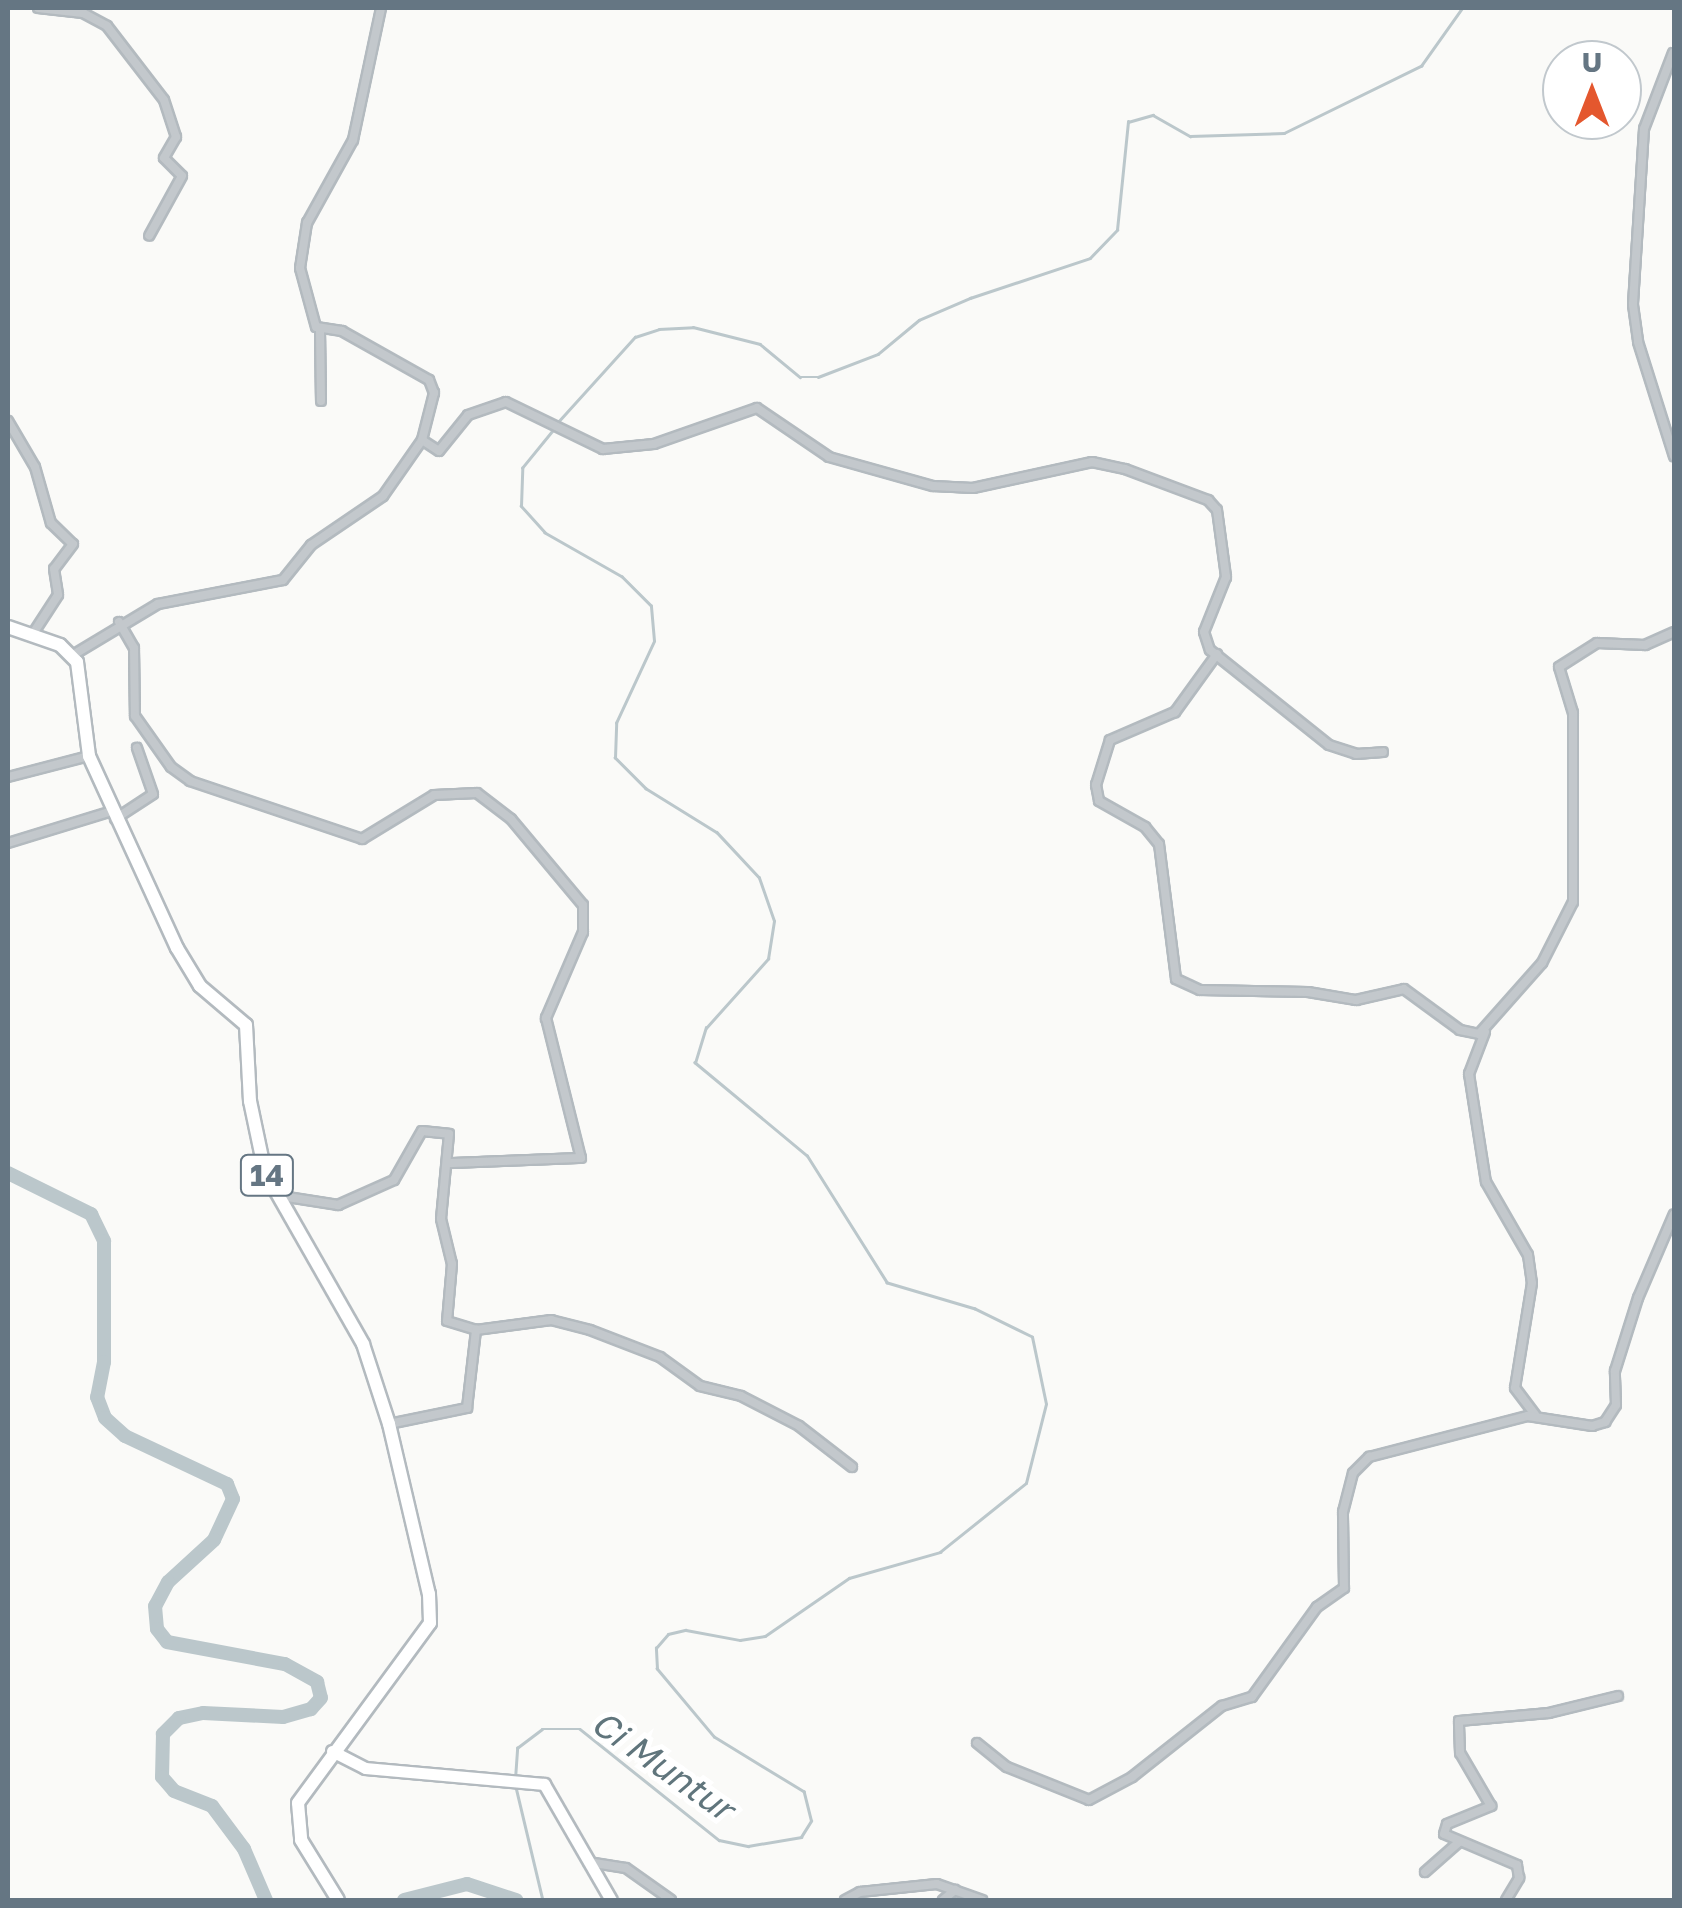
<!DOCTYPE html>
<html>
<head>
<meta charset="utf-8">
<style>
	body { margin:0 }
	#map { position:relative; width:1682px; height:1908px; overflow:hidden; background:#fafaf8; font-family:"Golos Text",sans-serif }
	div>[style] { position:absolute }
	.stream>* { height:2.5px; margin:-1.25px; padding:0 1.25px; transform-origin:1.25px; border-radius:1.25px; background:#bbc7cb }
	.river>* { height:14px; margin:-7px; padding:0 7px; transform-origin:7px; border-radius:7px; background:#bbc7cb }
	.roads { filter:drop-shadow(2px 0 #b3babf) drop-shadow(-2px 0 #b3babf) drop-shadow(0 2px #b3babf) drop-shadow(0 -2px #b3babf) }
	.minor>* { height:8px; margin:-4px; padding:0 4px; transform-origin:4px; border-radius:4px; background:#c3c8cc }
	.secondary>* { height:11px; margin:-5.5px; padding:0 5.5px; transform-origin:5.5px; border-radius:5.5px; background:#fff }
	.trunk>* { height:12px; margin:-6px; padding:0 6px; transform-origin:6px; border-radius:6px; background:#fff }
	span { translate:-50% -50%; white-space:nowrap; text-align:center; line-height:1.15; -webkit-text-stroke:10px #fff; paint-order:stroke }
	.shield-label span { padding:2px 8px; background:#fff; border:2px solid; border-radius:8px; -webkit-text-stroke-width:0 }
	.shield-label { font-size:30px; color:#657683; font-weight:700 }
	.water-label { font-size:35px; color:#60757c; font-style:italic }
	.frame { position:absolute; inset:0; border:10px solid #657683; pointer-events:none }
	.north { position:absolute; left:1542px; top:40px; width:100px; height:100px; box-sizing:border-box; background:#fff; border:2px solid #c1c8cd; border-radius:50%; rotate:0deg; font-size:28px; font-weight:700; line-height:40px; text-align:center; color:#657683 }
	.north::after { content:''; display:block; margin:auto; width:35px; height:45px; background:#e4572e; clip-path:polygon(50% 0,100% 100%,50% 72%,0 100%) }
</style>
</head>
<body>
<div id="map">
	<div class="stream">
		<i style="left:557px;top:423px;width:116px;rotate:-47.8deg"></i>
		<i style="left:635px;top:337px;width:25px;rotate:-18deg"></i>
		<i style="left:659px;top:329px;width:34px;rotate:-3deg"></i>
		<i style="left:693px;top:327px;width:69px;rotate:14.2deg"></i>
		<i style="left:760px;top:344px;width:52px;rotate:39.5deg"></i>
		<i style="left:800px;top:377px;width:18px"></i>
		<i style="left:818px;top:377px;width:64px;rotate:-21deg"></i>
		<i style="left:878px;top:354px;width:53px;rotate:-39.7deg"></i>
		<i style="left:919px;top:320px;width:56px;rotate:-23.3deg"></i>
		<i style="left:970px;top:298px;width:126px;rotate:-18.4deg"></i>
		<i style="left:1090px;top:258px;width:39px;rotate:-46deg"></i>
		<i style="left:1117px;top:230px;width:109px;rotate:-84.2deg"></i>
		<i style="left:1128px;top:122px;width:26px;rotate:-16deg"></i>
		<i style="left:1153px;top:115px;width:43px;rotate:29.6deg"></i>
		<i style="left:1190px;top:136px;width:94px;rotate:-1.8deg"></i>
		<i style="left:1284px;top:133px;width:153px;rotate:-26.1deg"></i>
		<i style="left:1421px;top:66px;width:71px;rotate:-54.7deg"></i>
		<i style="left:515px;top:1779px;width:31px;rotate:-86deg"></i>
		<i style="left:517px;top:1748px;width:31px;rotate:-37deg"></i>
		<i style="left:542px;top:1729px;width:38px"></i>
		<i style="left:580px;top:1729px;width:178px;rotate:38.6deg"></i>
		<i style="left:719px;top:1840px;width:30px;rotate:12deg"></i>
		<i style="left:748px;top:1846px;width:54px;rotate:-9.6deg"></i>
		<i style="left:801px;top:1837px;width:19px;rotate:-58deg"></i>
		<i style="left:811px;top:1821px;width:30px;rotate:-104deg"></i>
		<i style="left:804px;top:1792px;width:105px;rotate:-148.6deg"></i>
		<i style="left:714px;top:1737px;width:89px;rotate:-130deg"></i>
		<i style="left:657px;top:1669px;width:21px;rotate:-93deg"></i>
		<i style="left:656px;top:1648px;width:18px;rotate:-49deg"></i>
		<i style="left:668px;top:1634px;width:18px;rotate:-13deg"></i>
		<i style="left:686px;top:1630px;width:55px;rotate:10.5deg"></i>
		<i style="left:740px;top:1640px;width:25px;rotate:-9deg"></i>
		<i style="left:765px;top:1636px;width:102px;rotate:-34.6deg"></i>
		<i style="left:849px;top:1578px;width:95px;rotate:-15.9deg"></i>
		<i style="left:940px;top:1552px;width:110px;rotate:-38.7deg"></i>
		<i style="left:1026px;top:1483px;width:81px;rotate:-75.8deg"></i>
		<i style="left:1046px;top:1404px;width:68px;rotate:-101.8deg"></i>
		<i style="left:1032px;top:1337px;width:64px;rotate:-153.8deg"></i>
		<i style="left:975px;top:1309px;width:92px;rotate:-163.5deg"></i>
		<i style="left:887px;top:1283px;width:150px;rotate:-122.2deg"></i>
		<i style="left:807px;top:1156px;width:146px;rotate:-140.3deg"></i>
		<i style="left:695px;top:1063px;width:37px;rotate:-73deg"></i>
		<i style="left:706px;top:1028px;width:93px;rotate:-48.1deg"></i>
		<i style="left:768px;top:959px;width:38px;rotate:-81deg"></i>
		<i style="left:774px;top:921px;width:46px;rotate:-109.2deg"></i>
		<i style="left:759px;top:878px;width:62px;rotate:-133deg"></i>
		<i style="left:717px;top:833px;width:84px;rotate:-148.2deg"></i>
		<i style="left:646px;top:789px;width:44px;rotate:-135deg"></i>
		<i style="left:615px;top:758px;width:35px;rotate:-88deg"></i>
		<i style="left:616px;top:723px;width:90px;rotate:-65.1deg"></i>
		<i style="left:654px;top:641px;width:35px;rotate:-95deg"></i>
		<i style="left:651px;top:606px;width:41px;rotate:-135deg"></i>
		<i style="left:622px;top:577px;width:89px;rotate:-150.3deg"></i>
		<i style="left:545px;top:533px;width:36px;rotate:-132deg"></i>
		<i style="left:521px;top:506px;width:38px;rotate:-88deg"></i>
		<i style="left:522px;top:468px;width:49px;rotate:-50.8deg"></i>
		<i style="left:516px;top:1787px;width:116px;rotate:76.6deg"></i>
	</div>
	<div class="river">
		<i style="left:8px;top:1173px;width:93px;rotate:26.3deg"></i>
		<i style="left:91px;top:1214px;width:30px;rotate:64deg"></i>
		<i style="left:104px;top:1241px;width:121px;rotate:90deg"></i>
		<i style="left:104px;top:1362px;width:36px;rotate:101deg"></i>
		<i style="left:97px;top:1397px;width:22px;rotate:69deg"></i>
		<i style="left:105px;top:1418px;width:27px;rotate:42deg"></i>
		<i style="left:125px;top:1436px;width:113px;rotate:25.2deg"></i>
		<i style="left:227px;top:1484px;width:16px;rotate:68deg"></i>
		<i style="left:233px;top:1499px;width:45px;rotate:114.9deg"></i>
		<i style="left:214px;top:1540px;width:62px;rotate:137.6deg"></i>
		<i style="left:168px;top:1582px;width:27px;rotate:118deg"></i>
		<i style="left:155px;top:1606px;width:23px;rotate:85deg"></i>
		<i style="left:157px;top:1629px;width:16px;rotate:52deg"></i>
		<i style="left:167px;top:1642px;width:120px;rotate:10.6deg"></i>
		<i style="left:285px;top:1664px;width:37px;rotate:29deg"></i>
		<i style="left:317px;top:1682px;width:16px;rotate:76deg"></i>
		<i style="left:321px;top:1698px;width:15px;rotate:132deg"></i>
		<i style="left:311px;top:1709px;width:29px;rotate:164deg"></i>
		<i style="left:283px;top:1717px;width:80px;rotate:-177.1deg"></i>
		<i style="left:203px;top:1713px;width:25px;rotate:168deg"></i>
		<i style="left:179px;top:1718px;width:23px;rotate:135deg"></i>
		<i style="left:163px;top:1734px;width:43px;rotate:91.3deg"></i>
		<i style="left:162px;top:1777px;width:18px;rotate:49deg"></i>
		<i style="left:174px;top:1791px;width:41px;rotate:21.5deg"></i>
		<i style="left:212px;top:1806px;width:54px;rotate:53.3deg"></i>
		<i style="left:244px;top:1849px;width:56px;rotate:66.7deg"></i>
		<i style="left:404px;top:1900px;width:65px;rotate:-14.3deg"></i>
		<i style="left:467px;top:1884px;width:52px;rotate:18.1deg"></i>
	</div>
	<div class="roads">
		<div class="minor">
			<i style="left:38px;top:8px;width:45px;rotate:6.3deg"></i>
			<i style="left:83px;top:13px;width:27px;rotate:28deg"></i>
			<i style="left:107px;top:26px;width:93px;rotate:52.4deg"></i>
			<i style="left:164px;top:100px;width:39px;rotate:72deg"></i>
			<i style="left:176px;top:137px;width:24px;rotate:120deg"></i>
			<i style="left:164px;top:158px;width:25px;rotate:45deg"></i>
			<i style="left:182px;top:176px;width:68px;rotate:118.8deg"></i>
			<i style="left:1673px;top:53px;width:81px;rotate:110.9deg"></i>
			<i style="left:1644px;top:129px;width:176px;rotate:93.6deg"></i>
			<i style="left:1633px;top:305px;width:37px;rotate:82deg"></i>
			<i style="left:1638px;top:342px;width:120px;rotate:72.5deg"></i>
			<i style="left:320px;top:330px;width:71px;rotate:89.2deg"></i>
			<i style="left:8px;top:421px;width:53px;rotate:59.6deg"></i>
			<i style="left:35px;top:467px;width:58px;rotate:74.1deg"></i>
			<i style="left:51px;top:523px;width:30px;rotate:44deg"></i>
			<i style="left:73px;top:544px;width:31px;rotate:127deg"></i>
			<i style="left:54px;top:569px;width:26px;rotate:81deg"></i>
			<i style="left:58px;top:595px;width:48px;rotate:123deg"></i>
			<i style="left:422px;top:440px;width:20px;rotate:33deg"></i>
			<i style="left:439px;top:451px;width:46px;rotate:-51.1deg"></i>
			<i style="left:468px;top:415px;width:40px;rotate:-18.9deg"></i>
			<i style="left:506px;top:402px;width:108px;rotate:25.9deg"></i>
			<i style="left:603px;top:449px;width:51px;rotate:-5.6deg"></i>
			<i style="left:654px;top:444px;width:109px;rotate:-19.3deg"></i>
			<i style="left:757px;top:408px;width:87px;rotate:34.2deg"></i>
			<i style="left:829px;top:457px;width:108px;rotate:15.6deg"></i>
			<i style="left:933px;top:486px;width:40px;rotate:2.9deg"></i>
			<i style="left:973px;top:488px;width:122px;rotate:-12.3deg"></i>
			<i style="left:1092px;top:462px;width:34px;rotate:12deg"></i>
			<i style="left:1125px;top:469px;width:89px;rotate:20.5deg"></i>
			<i style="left:1208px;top:500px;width:13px;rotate:48deg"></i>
			<i style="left:1217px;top:510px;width:68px;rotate:82.3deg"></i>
			<i style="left:1226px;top:577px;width:59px;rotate:111.8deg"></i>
			<i style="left:1204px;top:632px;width:19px;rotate:72deg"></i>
			<i style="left:1210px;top:650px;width:152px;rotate:38.6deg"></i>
			<i style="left:1329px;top:745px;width:28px;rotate:18deg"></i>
			<i style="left:1356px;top:754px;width:27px;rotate:-4deg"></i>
			<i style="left:119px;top:622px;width:30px;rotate:60deg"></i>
			<i style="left:134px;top:648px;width:68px;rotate:89.2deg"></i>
			<i style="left:135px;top:716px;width:62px;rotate:54.8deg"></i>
			<i style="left:171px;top:767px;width:24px;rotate:36deg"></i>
			<i style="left:190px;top:781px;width:182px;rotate:18.6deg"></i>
			<i style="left:362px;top:839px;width:84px;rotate:-31.4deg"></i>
			<i style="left:434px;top:795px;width:43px;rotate:-2.7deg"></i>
			<i style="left:477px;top:793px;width:43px;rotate:37.4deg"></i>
			<i style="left:511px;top:819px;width:112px;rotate:50.1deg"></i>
			<i style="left:583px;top:905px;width:27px;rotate:90deg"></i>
			<i style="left:583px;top:932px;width:94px;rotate:113.3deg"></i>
			<i style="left:546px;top:1018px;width:144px;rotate:76deg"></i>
			<i style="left:581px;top:1158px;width:131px;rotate:177.8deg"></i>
			<i style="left:1217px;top:654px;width:72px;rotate:125.9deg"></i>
			<i style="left:1175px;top:712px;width:71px;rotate:156.7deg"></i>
			<i style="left:1110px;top:740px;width:47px;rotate:107.3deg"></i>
			<i style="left:1096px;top:785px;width:16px;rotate:79deg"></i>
			<i style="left:1099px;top:801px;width:53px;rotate:29.5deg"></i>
			<i style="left:1145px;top:827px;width:22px;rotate:51deg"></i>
			<i style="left:1159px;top:844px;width:136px;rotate:82.8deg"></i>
			<i style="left:1176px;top:979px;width:26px;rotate:25deg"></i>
			<i style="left:1200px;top:990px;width:108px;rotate:1.1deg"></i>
			<i style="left:1308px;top:992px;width:49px;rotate:9.5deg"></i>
			<i style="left:1356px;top:1000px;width:49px;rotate:-12.9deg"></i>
			<i style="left:1404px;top:989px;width:69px;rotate:36.2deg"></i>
			<i style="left:1460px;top:1030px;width:19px;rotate:12deg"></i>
			<i style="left:1479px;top:1034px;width:95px;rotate:-48.4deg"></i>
			<i style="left:1542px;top:963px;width:68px;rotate:-63.1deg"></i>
			<i style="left:1573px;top:902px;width:189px;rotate:-90deg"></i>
			<i style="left:1573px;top:713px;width:48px;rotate:-106.9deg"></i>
			<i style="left:1559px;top:667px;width:45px;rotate:-32.3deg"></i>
			<i style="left:1597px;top:643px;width:48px;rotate:2.4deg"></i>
			<i style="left:1645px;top:645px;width:32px;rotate:-24deg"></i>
			<i style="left:73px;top:655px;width:99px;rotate:-31deg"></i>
			<i style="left:158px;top:604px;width:127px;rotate:-10.9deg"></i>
			<i style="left:283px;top:580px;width:45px;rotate:-51.3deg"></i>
			<i style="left:311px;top:545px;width:87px;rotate:-34.2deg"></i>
			<i style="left:383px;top:496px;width:68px;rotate:-55.1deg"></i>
			<i style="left:422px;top:440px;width:49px;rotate:-75.7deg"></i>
			<i style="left:434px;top:393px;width:14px;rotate:-111deg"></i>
			<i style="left:429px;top:380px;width:100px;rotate:-150.6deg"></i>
			<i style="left:342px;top:331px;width:26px;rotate:-171deg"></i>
			<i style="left:316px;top:327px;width:61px;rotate:-105.2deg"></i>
			<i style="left:300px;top:268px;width:46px;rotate:-81.2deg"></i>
			<i style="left:307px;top:223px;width:95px;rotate:-61deg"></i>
			<i style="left:353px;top:140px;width:135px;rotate:-78deg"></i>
			<i style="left:8px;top:777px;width:84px;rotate:-14.5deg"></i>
			<i style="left:115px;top:819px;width:45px;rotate:-33.3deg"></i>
			<i style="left:153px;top:794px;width:49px;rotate:-109.2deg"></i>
			<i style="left:8px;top:843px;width:109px;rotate:-17.1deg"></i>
			<i style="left:1485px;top:1032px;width:45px;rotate:110.9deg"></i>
			<i style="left:1469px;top:1074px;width:109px;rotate:81.1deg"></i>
			<i style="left:1486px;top:1182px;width:84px;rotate:60.1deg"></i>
			<i style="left:1528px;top:1255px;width:28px;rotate:82deg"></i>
			<i style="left:1532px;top:1283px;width:106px;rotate:99.2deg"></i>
			<i style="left:1515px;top:1388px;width:34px;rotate:53deg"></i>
			<i style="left:281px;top:1196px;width:58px;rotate:9deg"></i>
			<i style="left:338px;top:1205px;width:61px;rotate:-24.1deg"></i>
			<i style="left:394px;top:1180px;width:56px;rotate:-60.3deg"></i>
			<i style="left:422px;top:1131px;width:27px;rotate:6deg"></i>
			<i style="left:449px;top:1134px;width:85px;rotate:95.4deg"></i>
			<i style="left:441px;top:1219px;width:46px;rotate:76.3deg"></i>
			<i style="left:452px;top:1264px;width:57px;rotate:95deg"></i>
			<i style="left:447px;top:1321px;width:30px;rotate:17deg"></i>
			<i style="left:476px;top:1330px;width:76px;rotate:-7.6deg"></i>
			<i style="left:551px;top:1320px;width:40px;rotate:14.4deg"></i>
			<i style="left:590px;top:1330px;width:75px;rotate:21.1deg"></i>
			<i style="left:660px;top:1357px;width:49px;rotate:35.9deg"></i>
			<i style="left:700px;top:1386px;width:42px;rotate:13.7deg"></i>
			<i style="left:741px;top:1396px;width:65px;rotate:27.3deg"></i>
			<i style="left:799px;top:1426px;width:67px;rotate:37.7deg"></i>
			<i style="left:389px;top:1424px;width:80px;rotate:-11.6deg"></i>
			<i style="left:467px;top:1408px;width:79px;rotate:-83.4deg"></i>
			<i style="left:977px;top:1743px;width:38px;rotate:39deg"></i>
			<i style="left:1007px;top:1767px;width:88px;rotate:21.9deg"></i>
			<i style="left:1089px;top:1800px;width:49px;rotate:-28.1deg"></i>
			<i style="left:1132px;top:1777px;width:115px;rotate:-38.3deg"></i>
			<i style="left:1222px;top:1706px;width:31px;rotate:-17deg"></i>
			<i style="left:1252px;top:1697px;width:111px;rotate:-54.2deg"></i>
			<i style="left:1317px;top:1607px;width:33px;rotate:-35deg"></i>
			<i style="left:1344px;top:1588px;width:76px;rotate:-90.8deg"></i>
			<i style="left:1343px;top:1512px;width:40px;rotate:-75.6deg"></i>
			<i style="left:1353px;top:1473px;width:23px;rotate:-45deg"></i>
			<i style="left:1369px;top:1457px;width:164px;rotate:-14.5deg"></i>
			<i style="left:1528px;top:1416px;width:65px;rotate:8.9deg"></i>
			<i style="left:1592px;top:1426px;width:14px;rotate:-17deg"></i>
			<i style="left:1605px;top:1422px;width:20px;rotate:-57deg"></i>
			<i style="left:1616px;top:1405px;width:34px;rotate:-92deg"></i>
			<i style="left:1615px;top:1371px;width:77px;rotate:-72.5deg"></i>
			<i style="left:1638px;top:1298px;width:91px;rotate:-66.8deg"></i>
			<i style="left:588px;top:1862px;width:38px;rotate:9deg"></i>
			<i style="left:626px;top:1868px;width:55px;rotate:35.4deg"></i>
			<i style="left:1425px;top:1872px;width:45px;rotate:-41.4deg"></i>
			<i style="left:845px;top:1900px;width:17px;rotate:-28deg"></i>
			<i style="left:860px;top:1892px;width:77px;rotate:-5.9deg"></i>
			<i style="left:937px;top:1884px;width:48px;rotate:19.6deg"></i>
			<i style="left:943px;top:1900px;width:16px;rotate:-40deg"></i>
			<i style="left:1506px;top:1900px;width:26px;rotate:-59deg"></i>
			<i style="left:1519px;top:1878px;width:13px;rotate:-99deg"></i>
			<i style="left:1517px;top:1865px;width:79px;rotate:-157deg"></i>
			<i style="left:1444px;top:1834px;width:10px;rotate:-73deg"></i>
			<i style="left:1447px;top:1824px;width:48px;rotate:-22.2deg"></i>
			<i style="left:1491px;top:1806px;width:61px;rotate:-120.3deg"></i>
			<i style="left:1460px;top:1753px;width:32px;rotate:-92deg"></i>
			<i style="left:1459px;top:1721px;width:90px;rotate:-5.1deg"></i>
			<i style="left:1549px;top:1713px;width:71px;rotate:-13.8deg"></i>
		</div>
		<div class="secondary">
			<i style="left:332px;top:1751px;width:37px;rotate:27deg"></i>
			<i style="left:365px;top:1768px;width:180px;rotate:5.1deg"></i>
			<i style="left:544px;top:1784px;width:134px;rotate:60deg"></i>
		</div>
		<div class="trunk">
			<i style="left:8px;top:627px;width:55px;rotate:19.1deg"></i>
			<i style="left:60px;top:645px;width:24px;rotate:45deg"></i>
			<i style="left:77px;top:662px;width:95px;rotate:82.7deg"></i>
			<i style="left:89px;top:756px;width:211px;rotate:65.4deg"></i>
			<i style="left:177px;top:948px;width:44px;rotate:58.8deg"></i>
			<i style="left:200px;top:986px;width:60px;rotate:40.3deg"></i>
			<i style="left:246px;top:1025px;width:76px;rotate:87deg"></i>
			<i style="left:250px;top:1101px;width:73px;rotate:78.1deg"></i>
			<i style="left:265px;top:1172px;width:198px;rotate:60.3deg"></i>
			<i style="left:363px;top:1344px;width:84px;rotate:72deg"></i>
			<i style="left:389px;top:1424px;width:175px;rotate:76.8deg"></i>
			<i style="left:429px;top:1594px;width:29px;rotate:88deg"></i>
			<i style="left:430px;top:1623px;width:223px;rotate:126.3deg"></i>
			<i style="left:298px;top:1803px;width:37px;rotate:85deg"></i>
			<i style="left:301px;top:1840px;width:70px;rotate:58.3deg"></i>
		</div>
	</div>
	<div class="shield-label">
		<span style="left:267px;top:1175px">14</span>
	</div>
	<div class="water-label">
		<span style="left:663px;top:1765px;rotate:35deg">Ci Muntur</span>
	</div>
	<div class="frame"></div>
	<div class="north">U</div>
</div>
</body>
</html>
